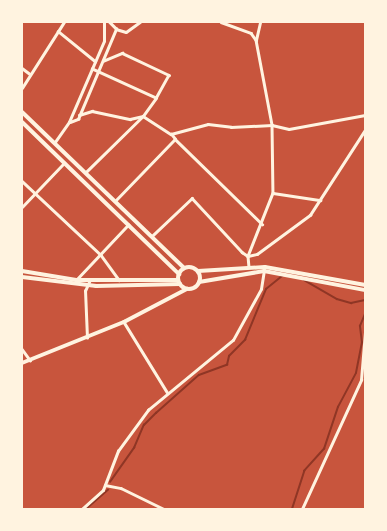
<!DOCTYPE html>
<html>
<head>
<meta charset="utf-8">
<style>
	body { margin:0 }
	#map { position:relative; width:387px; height:531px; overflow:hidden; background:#c8553d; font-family:"Source Sans 3",sans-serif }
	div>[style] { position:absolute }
	.stream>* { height:1.5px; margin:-0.75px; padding:0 0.75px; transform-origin:0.75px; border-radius:0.75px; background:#8f3625 }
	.minor>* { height:2.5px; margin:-1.25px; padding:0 1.25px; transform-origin:1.25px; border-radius:1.25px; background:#fff3e0 }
	.secondary>* { height:3.5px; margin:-1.75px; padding:0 1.75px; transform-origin:1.75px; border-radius:1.75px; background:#fff3e0 }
	.primary>* { height:4px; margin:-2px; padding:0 2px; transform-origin:2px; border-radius:2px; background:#fff3e0 }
	.primary>.ring { margin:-2px; padding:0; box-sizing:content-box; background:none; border:4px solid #fff3e0; border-radius:50% }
	span { translate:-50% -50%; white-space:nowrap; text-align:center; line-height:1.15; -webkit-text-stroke:4px #fff3e0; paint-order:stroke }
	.frame { position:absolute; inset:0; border:23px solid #fff3e0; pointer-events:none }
</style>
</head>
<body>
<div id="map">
	<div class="stream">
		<i style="left:304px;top:280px;width:38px;rotate:30deg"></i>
		<i style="left:337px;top:299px;width:15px;rotate:16deg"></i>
		<i style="left:351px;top:303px;width:14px;rotate:-12deg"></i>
		<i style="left:110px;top:482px;width:42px;rotate:-54.8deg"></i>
		<i style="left:134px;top:448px;width:25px;rotate:-67deg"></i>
		<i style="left:144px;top:425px;width:17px;rotate:-45deg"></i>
		<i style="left:156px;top:413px;width:57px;rotate:-41.5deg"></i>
		<i style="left:199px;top:375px;width:30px;rotate:-20deg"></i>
		<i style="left:227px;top:365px;width:9px;rotate:-77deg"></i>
		<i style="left:229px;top:356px;width:23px;rotate:-45deg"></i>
		<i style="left:245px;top:340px;width:55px;rotate:-67.6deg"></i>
		<i style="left:266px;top:289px;width:21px;rotate:-39deg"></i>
		<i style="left:86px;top:509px;width:29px;rotate:-41deg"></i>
		<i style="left:292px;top:509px;width:40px;rotate:-72deg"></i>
		<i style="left:304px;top:471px;width:30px;rotate:-48deg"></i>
		<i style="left:324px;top:449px;width:44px;rotate:-71.6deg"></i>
		<i style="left:338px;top:407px;width:38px;rotate:-62deg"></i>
		<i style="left:356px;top:373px;width:31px;rotate:-79deg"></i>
		<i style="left:362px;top:343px;width:17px;rotate:-97deg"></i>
		<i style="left:360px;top:326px;width:13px;rotate:-67deg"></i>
	</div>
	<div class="minor">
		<i style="left:221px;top:22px;width:32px;rotate:20deg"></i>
		<i style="left:251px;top:33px;width:9px;rotate:54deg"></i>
		<i style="left:256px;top:40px;width:86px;rotate:79.3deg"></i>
		<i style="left:272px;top:125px;width:68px;rotate:89.2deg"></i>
		<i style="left:273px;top:193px;width:68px;rotate:111.6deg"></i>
		<i style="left:248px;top:256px;width:11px;rotate:85deg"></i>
		<i style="left:116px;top:29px;width:10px;rotate:17deg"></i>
		<i style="left:126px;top:32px;width:17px;rotate:-36deg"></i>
		<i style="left:58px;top:31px;width:48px;rotate:39deg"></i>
		<i style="left:256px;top:40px;width:18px;rotate:-77deg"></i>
		<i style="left:103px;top:61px;width:21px;rotate:-23deg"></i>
		<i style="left:122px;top:53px;width:52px;rotate:25.1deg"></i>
		<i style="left:169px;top:75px;width:26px;rotate:119deg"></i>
		<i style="left:22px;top:68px;width:10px;rotate:37deg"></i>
		<i style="left:22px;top:88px;width:78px;rotate:-57.5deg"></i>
		<i style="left:79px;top:115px;width:14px;rotate:-17deg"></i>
		<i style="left:92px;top:111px;width:39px;rotate:12deg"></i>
		<i style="left:130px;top:119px;width:13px;rotate:-13deg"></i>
		<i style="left:143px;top:116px;width:33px;rotate:33deg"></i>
		<i style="left:171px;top:134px;width:38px;rotate:-15deg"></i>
		<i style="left:208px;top:124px;width:23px;rotate:7deg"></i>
		<i style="left:231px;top:127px;width:41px;rotate:-2.8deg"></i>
		<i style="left:272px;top:125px;width:17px;rotate:13deg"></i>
		<i style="left:289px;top:129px;width:77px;rotate:-10.4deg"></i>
		<i style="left:70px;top:122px;width:9px;rotate:-21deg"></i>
		<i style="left:78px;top:119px;width:98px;rotate:-67.1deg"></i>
		<i style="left:116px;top:29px;width:10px;rotate:-135deg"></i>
		<i style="left:175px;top:139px;width:122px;rotate:44.3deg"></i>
		<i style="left:55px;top:142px;width:24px;rotate:-55deg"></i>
		<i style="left:69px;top:122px;width:88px;rotate:-66.6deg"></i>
		<i style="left:104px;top:41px;width:19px;rotate:-90deg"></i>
		<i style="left:86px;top:172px;width:80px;rotate:-44.5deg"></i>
		<i style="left:143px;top:116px;width:22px;rotate:-54deg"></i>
		<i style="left:156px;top:98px;width:70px;rotate:-155.6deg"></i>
		<i style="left:22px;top:181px;width:108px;rotate:43.1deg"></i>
		<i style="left:101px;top:255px;width:31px;rotate:54deg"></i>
		<i style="left:273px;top:193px;width:48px;rotate:8.5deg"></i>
		<i style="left:115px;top:201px;width:86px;rotate:-45.9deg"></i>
		<i style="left:175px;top:139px;width:6px;rotate:-129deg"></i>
		<i style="left:22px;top:207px;width:61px;rotate:-46.3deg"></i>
		<i style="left:152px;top:236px;width:55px;rotate:-43.5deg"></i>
		<i style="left:192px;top:198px;width:74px;rotate:47.2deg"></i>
		<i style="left:242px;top:252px;width:7px;rotate:34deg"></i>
		<i style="left:248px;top:256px;width:9px;rotate:-13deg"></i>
		<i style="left:257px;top:254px;width:66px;rotate:-36.3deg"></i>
		<i style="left:310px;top:215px;width:101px;rotate:-57.1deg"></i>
		<i style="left:76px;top:280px;width:76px;rotate:-46.6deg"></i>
		<i style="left:124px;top:322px;width:82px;rotate:58.4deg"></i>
		<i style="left:87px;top:338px;width:47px;rotate:-92.4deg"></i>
		<i style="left:85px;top:291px;width:12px;rotate:-66deg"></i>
		<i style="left:22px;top:349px;width:14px;rotate:54deg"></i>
		<i style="left:105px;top:485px;width:16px;rotate:11deg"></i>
		<i style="left:121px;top:488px;width:48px;rotate:26deg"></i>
		<i style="left:82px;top:509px;width:28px;rotate:-42deg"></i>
		<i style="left:103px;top:490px;width:42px;rotate:-69deg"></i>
		<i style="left:118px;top:451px;width:51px;rotate:-53.8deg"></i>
		<i style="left:148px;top:410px;width:110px;rotate:-39.5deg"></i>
		<i style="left:233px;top:340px;width:58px;rotate:-61.2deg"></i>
		<i style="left:261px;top:289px;width:19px;rotate:-81deg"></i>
		<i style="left:302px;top:509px;width:142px;rotate:-65.4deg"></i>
		<i style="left:361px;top:380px;width:48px;rotate:-85.2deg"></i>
	</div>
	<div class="secondary">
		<i style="left:22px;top:363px;width:110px;rotate:-21.9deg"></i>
		<i style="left:124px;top:322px;width:71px;rotate:-27.6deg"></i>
	</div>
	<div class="primary">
		<i style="left:22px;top:112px;width:225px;rotate:43.9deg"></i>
		<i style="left:22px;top:122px;width:219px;rotate:44.1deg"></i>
		<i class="ring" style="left:178px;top:267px;width:18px;height:18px"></i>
		<i style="left:22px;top:271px;width:55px;rotate:9.5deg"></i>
		<i style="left:76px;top:280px;width:102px"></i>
		<i style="left:198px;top:271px;width:67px;rotate:-3.4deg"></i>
		<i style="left:265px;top:267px;width:102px;rotate:10.2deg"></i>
		<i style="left:22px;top:277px;width:75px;rotate:6.9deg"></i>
		<i style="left:96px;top:286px;width:84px;rotate:-1.4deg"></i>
		<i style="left:199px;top:282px;width:66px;rotate:-9.6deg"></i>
		<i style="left:264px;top:271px;width:103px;rotate:10.7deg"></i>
	</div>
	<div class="frame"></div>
</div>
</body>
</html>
